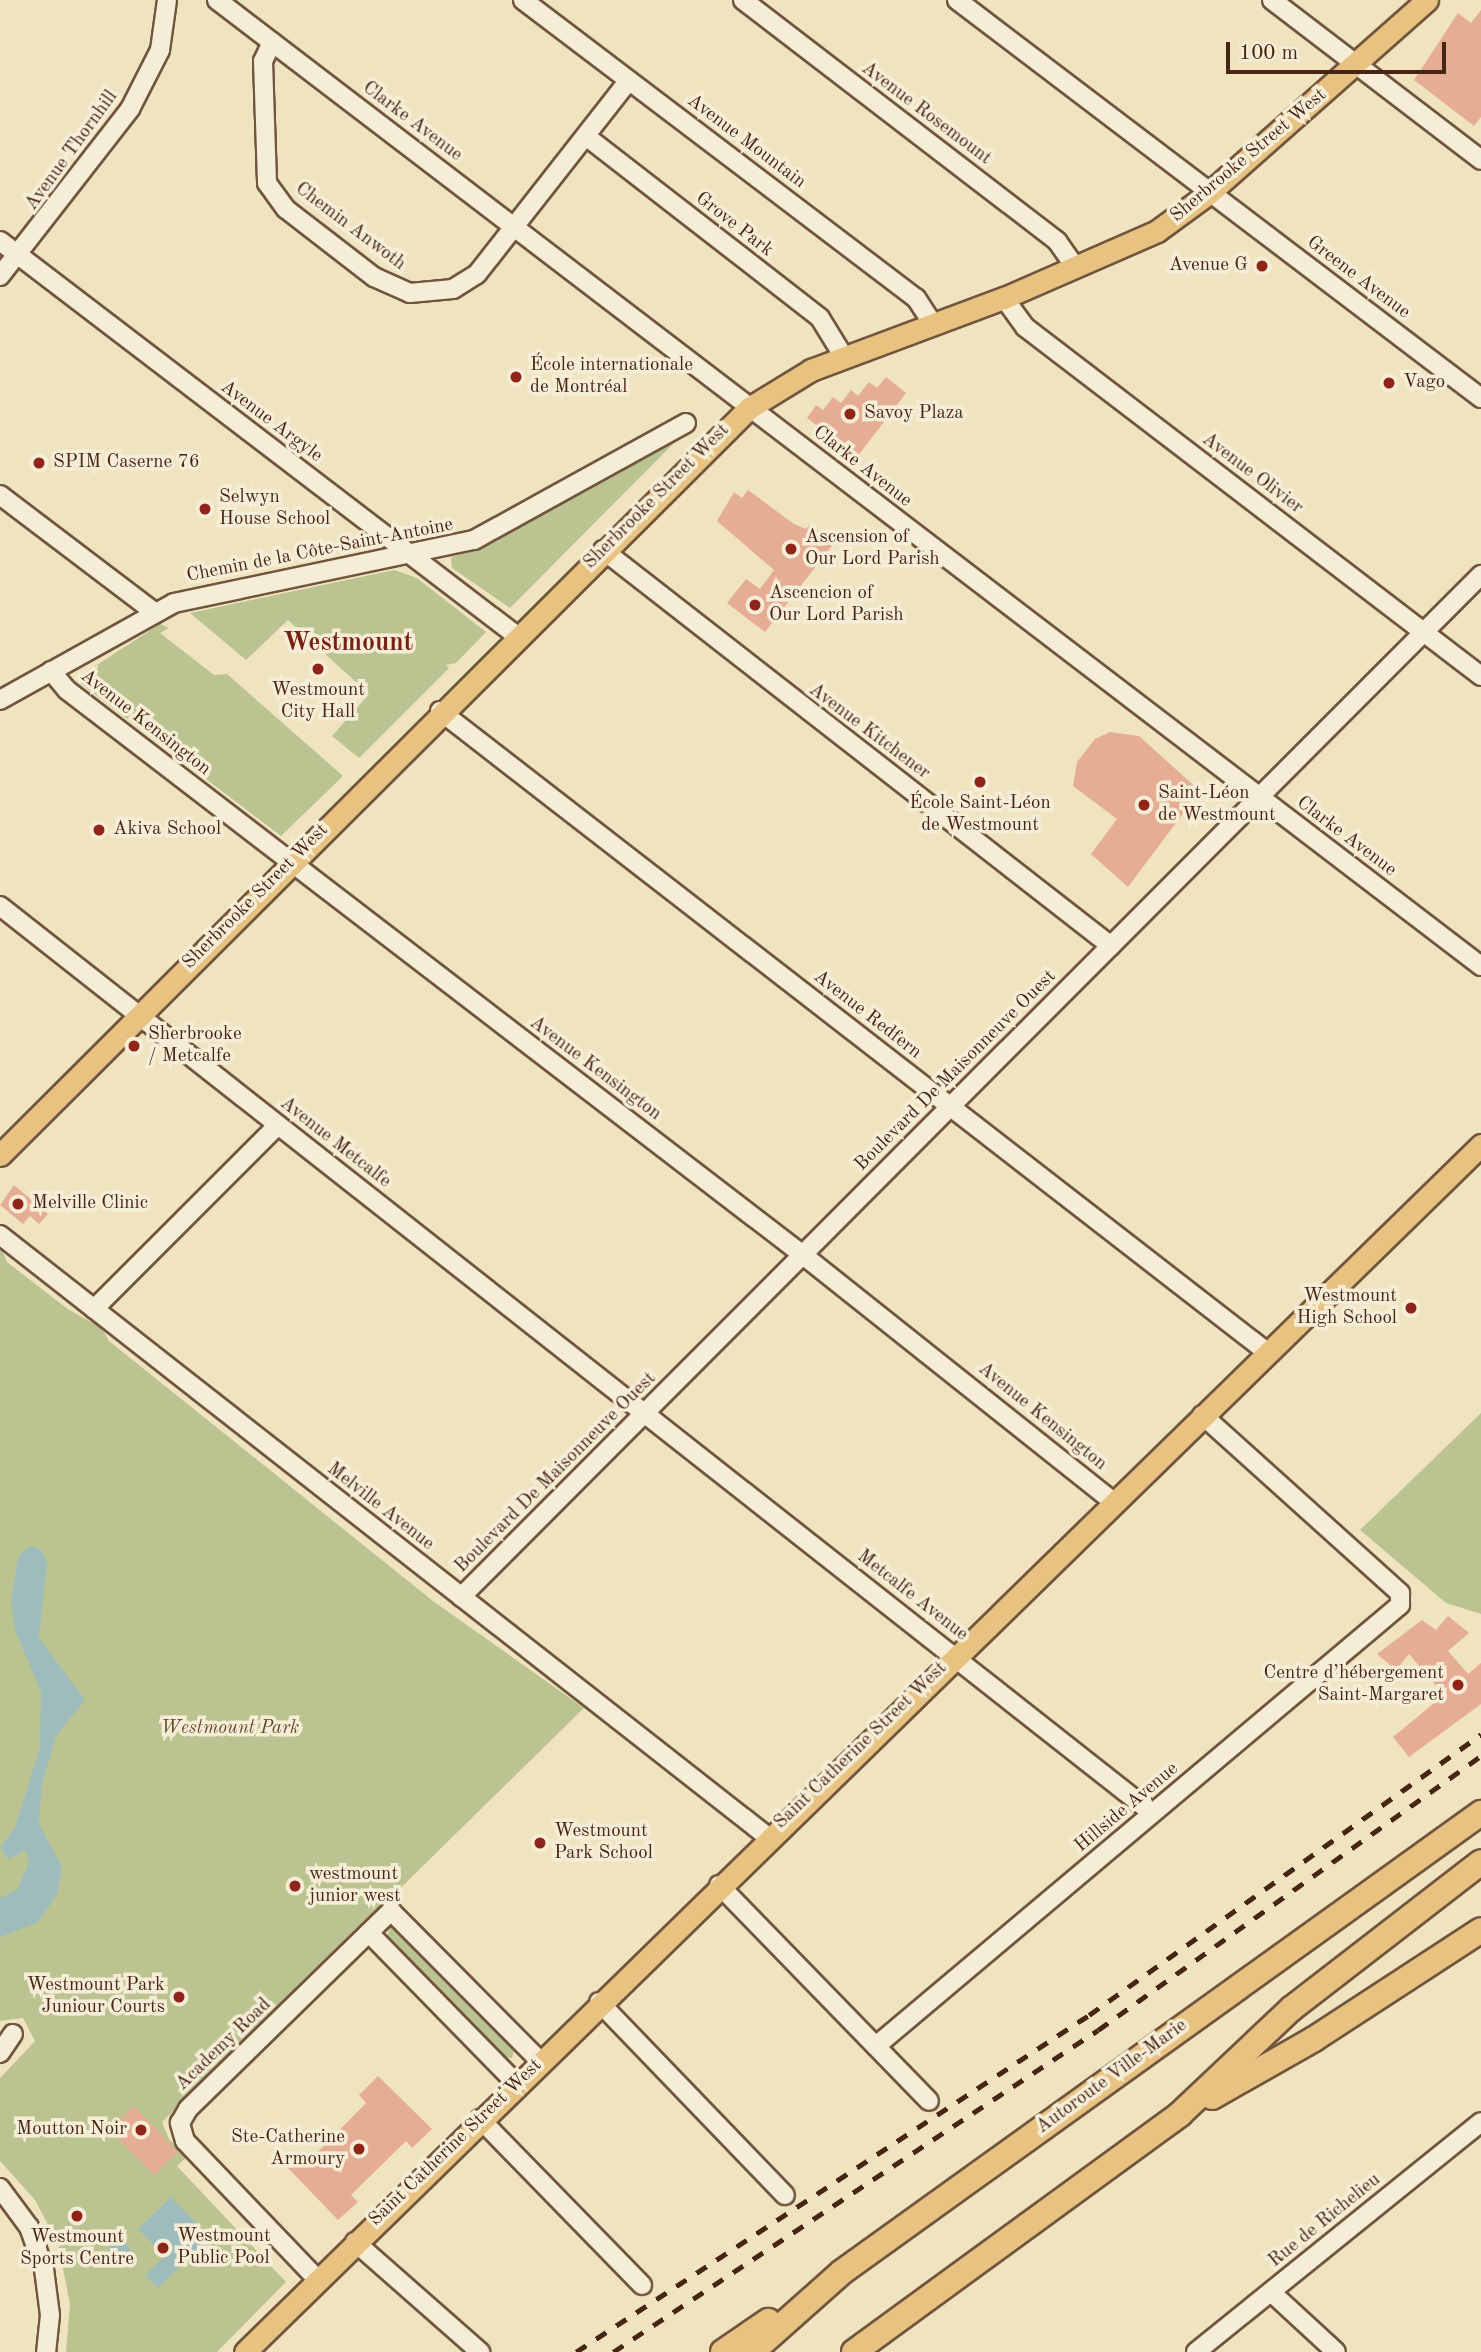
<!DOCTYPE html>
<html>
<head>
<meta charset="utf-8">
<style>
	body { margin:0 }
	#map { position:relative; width:1481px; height:2352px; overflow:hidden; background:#f0e4c0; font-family:"Old Standard TT",serif }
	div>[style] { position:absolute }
	.green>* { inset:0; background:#bbc491 }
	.water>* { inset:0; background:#9fbcbd }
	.building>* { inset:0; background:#e5ad94 }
	.roads { filter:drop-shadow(2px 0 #71553e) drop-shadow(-2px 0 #71553e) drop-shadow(0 2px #71553e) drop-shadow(0 -2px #71553e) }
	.minor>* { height:18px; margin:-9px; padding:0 9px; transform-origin:9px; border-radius:9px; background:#f5edd6 }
	.major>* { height:21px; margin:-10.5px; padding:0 10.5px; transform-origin:10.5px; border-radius:10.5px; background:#e8c280 }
	.highway>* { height:24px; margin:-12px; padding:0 12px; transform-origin:12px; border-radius:12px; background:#e8c280 }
	.rail>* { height:4.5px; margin-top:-2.25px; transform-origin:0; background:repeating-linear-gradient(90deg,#472513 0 12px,transparent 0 24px) }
	.dots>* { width:19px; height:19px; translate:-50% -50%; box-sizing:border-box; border:4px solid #f5edd6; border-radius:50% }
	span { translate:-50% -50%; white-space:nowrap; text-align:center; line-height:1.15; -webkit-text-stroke:7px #f5edd6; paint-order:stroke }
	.street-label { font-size:19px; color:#472513 }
	.poi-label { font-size:19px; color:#472513 }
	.right { translate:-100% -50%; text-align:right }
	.left { translate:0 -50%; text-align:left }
	.park-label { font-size:19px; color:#644d32; font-style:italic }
	.district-label { font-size:26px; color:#7a1f14; font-weight:700 }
	.scale { position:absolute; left:1226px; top:42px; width:220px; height:32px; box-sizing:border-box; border:4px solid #472513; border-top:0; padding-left:9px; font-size:21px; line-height:24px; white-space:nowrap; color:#472513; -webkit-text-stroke:5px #f5edd6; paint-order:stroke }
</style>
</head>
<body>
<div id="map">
	<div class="green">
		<i style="clip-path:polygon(677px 440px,510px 608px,452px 568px,451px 557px,476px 550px)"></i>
		<i style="clip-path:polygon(394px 570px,417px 578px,486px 632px,456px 663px,446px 665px,449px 668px,359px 758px,332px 736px,369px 694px,288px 620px,246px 660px,190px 613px)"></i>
		<i style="clip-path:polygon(160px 624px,169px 628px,160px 633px,214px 675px,227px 674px,343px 776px,281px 836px,81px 684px,83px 674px)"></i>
		<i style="clip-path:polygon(0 1246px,7px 1262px,69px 1310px,101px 1327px,109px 1341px,433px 1601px,584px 1708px,162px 2122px,169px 2139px,187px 2157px,177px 2166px,286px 2282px,217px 2352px,66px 2352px,70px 2304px,58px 2244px,35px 2200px,0 2161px,0 2078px,35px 2041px,23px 2018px,0 2021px)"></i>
		<i style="clip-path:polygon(1481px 1413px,1481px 1614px,1446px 1603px,1360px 1530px)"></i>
		<i style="clip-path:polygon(390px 1927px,398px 1927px,515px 2047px,512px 2058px,502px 2057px,386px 1939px)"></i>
	</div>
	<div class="water">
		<i style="clip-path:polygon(30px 1546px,41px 1550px,47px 1563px,39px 1638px,85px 1700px,56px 1736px,42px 1784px,39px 1824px,62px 1867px,57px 1895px,38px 1922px,0 1937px,0 1898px,17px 1890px,29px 1863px,26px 1850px,8px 1859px,0 1848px,15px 1827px,40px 1748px,41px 1692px,15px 1630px,11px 1601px,18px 1557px)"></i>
		<i style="clip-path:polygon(171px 2197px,210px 2237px,158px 2288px,145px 2275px,165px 2256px,138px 2229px)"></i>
		<i style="clip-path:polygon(113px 2232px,120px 2234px,132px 2252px,129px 2263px,108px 2253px)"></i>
	</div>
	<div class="building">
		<i style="clip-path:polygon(1481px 10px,1481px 117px,1474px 126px,1414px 80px,1458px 13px,1471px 23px)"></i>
		<i style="clip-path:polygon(886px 377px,906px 393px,857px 457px,807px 418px,816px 405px,823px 410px,833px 397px,841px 403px,851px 390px,858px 396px,869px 382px,877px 388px)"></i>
		<i style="clip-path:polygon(748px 490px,794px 524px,806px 529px,810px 524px,834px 543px,765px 632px,727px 603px,746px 579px,760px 589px,774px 570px,717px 521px,734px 492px,742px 498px)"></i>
		<i style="clip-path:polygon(1110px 732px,1139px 736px,1200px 791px,1128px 887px,1091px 854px,1117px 819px,1073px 786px,1077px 762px,1095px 739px)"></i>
		<i style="clip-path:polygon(14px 1185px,48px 1214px,39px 1224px,30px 1216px,23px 1224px,0 1205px)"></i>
		<i style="clip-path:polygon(1448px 1616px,1469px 1633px,1448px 1651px,1468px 1674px,1481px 1663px,1481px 1704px,1409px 1757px,1393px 1737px,1444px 1695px,1409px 1654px,1396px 1670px,1377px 1654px,1422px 1620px,1436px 1630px)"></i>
		<i style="clip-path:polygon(378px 2076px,432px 2129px,412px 2148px,406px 2141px,351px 2195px,358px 2202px,338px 2220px,287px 2167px,304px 2151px,311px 2159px,366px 2103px,359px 2095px)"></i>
		<i style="clip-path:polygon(134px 2106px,178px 2152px,154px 2175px,110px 2130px)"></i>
	</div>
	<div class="roads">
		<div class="minor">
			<i style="left:217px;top:0;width:1591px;rotate:37.39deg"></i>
			<i style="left:523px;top:0;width:493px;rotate:37.2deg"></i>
			<i style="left:916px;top:298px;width:33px;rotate:57deg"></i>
			<i style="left:743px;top:0;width:396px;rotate:37.5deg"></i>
			<i style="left:1057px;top:241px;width:33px;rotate:55deg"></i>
			<i style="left:957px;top:0;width:658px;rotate:37.22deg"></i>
			<i style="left:1272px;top:0;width:263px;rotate:37.4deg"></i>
			<i style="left:272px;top:42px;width:21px;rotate:115deg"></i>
			<i style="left:263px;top:61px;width:122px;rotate:88.1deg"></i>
			<i style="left:267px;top:183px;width:32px;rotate:54deg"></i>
			<i style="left:286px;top:209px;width:111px;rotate:37.7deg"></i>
			<i style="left:374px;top:277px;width:39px;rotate:24deg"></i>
			<i style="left:410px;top:293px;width:43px;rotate:-5.3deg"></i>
			<i style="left:453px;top:289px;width:28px;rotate:-32deg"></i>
			<i style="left:477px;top:274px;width:246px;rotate:-51.9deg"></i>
			<i style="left:587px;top:137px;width:295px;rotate:37.8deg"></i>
			<i style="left:820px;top:318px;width:46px;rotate:58.4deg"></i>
			<i style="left:0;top:241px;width:651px;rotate:37.38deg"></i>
			<i style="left:0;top:276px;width:212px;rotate:-52.1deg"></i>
			<i style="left:130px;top:109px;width:66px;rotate:-63deg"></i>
			<i style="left:160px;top:50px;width:50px;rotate:-82deg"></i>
			<i style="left:1004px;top:298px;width:36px;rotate:54deg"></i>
			<i style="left:1025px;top:327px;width:574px;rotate:37.43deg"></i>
			<i style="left:0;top:495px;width:193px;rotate:37.2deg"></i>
			<i style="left:603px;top:550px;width:644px;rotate:37.94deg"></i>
			<i style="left:51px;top:671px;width:25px;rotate:50deg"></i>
			<i style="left:67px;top:690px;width:928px;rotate:37.51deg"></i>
			<i style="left:803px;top:1255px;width:395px;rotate:38.5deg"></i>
			<i style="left:0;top:700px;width:199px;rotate:-29.1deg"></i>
			<i style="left:174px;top:603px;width:307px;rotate:-11.9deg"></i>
			<i style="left:474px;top:540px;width:242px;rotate:-28.9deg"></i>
			<i style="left:440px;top:711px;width:1046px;rotate:37.78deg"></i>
			<i style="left:0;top:906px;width:1466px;rotate:38.21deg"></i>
			<i style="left:0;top:1235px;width:976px;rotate:38.09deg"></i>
			<i style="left:94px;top:1309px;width:260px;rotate:-45deg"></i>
			<i style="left:461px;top:1597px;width:1444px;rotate:-45.06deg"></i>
			<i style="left:719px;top:1885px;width:301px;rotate:45.8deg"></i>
			<i style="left:369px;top:1933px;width:210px;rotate:45.6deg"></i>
			<i style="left:599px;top:2002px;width:268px;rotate:46.1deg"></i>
			<i style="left:876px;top:2046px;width:685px;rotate:-40.08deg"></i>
			<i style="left:1400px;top:1605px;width:12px;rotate:-90deg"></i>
			<i style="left:1400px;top:1593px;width:266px;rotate:-138deg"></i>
			<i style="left:0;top:2053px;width:23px;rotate:-56deg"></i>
			<i style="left:480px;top:2119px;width:232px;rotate:45.7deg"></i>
			<i style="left:0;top:2188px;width:49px;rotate:53.4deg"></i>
			<i style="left:29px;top:2227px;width:45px;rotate:70.3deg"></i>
			<i style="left:44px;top:2269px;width:46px;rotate:82.6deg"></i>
			<i style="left:50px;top:2315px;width:37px;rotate:96deg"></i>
			<i style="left:355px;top:2242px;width:167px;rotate:41.3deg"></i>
			<i style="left:317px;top:2279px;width:191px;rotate:-133.7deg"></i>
			<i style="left:185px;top:2141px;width:19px;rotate:-106deg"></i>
			<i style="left:180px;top:2123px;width:16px;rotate:-60deg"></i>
			<i style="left:188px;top:2109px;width:284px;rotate:-44.3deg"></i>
			<i style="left:391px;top:1911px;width:211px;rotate:45.2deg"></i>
			<i style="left:1271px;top:2292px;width:88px;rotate:42.7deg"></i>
			<i style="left:1196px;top:2352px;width:366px;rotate:-38.9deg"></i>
		</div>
		<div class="major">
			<i style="left:0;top:1155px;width:1058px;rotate:-44.92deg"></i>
			<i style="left:749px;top:408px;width:73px;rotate:-31.5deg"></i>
			<i style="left:811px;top:370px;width:206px;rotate:-20.5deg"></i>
			<i style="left:1004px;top:298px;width:167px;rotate:-23.6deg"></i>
			<i style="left:1157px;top:231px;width:64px;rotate:-36.2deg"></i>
			<i style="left:1209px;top:193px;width:291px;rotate:-41.5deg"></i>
			<i style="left:245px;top:2352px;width:1728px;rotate:-44.32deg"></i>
		</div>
		<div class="highway">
			<i style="left:1212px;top:2097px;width:117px;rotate:-29.6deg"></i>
			<i style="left:1314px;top:2039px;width:199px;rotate:-33.1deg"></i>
			<i style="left:723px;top:2352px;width:55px;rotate:-34.6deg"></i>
			<i style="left:752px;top:2352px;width:120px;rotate:-41.6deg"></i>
			<i style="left:842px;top:2272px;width:787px;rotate:-35.69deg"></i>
			<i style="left:854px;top:2352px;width:404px;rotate:-36.1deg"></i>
			<i style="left:1180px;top:2114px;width:153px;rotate:-43.4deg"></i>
			<i style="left:1291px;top:2009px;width:240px;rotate:-37.7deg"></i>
		</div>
	</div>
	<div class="rail">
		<i style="left:576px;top:2352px;width:614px;rotate:-33.3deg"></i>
		<i style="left:1089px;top:2015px;width:482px;rotate:-35.6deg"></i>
		<i style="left:613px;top:2352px;width:582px;rotate:-33.58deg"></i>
		<i style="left:1098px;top:2030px;width:471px;rotate:-35.6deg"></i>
	</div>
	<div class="dots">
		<i style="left:1262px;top:266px;background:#8f2418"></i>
		<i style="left:516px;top:377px;background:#8f2418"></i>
		<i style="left:1389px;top:383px;background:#8f2418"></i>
		<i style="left:850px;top:414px;background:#8f2418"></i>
		<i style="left:39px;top:463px;background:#8f2418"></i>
		<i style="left:205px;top:509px;background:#8f2418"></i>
		<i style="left:791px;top:549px;background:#8f2418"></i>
		<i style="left:755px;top:605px;background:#8f2418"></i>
		<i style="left:318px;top:669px;background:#8f2418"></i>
		<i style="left:980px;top:782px;background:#8f2418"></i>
		<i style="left:1144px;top:805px;background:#8f2418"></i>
		<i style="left:99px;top:830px;background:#8f2418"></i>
		<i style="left:134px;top:1046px;background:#8f2418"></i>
		<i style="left:18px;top:1204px;background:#8f2418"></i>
		<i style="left:1411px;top:1308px;background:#8f2418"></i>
		<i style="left:1458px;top:1685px;background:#8f2418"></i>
		<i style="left:540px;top:1843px;background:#8f2418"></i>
		<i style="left:295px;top:1886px;background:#8f2418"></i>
		<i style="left:179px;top:1997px;background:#8f2418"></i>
		<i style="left:141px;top:2130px;background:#8f2418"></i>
		<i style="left:359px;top:2149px;background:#8f2418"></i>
		<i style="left:77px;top:2216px;background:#8f2418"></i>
		<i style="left:163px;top:2248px;background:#8f2418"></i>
	</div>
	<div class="street-label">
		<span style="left:926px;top:114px;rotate:37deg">Avenue Rosemount</span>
		<span style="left:412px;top:122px;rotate:37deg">Clarke Avenue</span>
		<span style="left:746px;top:142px;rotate:37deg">Avenue Mountain</span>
		<span style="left:72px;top:151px;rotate:-54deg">Avenue Thornhill</span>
		<span style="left:1249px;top:156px;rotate:-40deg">Sherbrooke Street West</span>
		<span style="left:734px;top:225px;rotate:38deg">Grove Park</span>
		<span style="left:350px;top:227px;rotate:37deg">Chemin Anwoth</span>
		<span style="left:1358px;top:278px;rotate:37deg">Greene Avenue</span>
		<span style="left:271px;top:422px;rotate:37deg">Avenue Argyle</span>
		<span style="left:862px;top:467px;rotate:38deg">Clarke Avenue</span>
		<span style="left:1252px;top:474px;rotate:37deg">Avenue Olivier</span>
		<span style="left:657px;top:497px;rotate:-45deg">Sherbrooke Street West</span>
		<span style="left:320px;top:551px;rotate:-11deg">Chemin de la Côte-Saint-Antoine</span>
		<span style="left:145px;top:723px;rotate:38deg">Avenue Kensington</span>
		<span style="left:869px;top:732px;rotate:37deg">Avenue Kitchener</span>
		<span style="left:1346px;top:837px;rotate:37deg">Clarke Avenue</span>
		<span style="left:256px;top:897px;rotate:-45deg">Sherbrooke Street West</span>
		<span style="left:867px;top:1015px;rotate:38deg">Avenue Redfern</span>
		<span style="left:595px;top:1069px;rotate:37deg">Avenue Kensington</span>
		<span style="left:956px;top:1071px;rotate:-45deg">Boulevard De Maisonneuve Ouest</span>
		<span style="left:335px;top:1143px;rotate:38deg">Avenue Metcalfe</span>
		<span style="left:1042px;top:1417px;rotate:39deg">Avenue Kensington</span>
		<span style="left:556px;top:1473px;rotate:-45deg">Boulevard De Maisonneuve Ouest</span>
		<span style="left:380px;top:1507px;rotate:38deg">Melville Avenue</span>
		<span style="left:912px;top:1596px;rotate:38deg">Metcalfe Avenue</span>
		<span style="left:861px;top:1746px;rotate:-44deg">Saint Catherine Street West</span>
		<span style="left:1127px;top:1808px;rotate:-40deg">Hillside Avenue</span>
		<span style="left:224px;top:2045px;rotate:-44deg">Academy Road</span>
		<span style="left:1112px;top:2077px;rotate:-36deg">Autoroute Ville-Marie</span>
		<span style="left:456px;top:2143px;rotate:-44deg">Saint Catherine Street West</span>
		<span style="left:1325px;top:2221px;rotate:-39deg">Rue de Richelieu</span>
	</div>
	<div class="poi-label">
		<span class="right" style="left:1248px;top:266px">Avenue G</span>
		<span class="left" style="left:530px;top:377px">École internationale<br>de Montréal</span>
		<span class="left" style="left:1403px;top:383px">Vago</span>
		<span class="left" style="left:864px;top:414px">Savoy Plaza</span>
		<span class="left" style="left:53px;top:463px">SPIM Caserne 76</span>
		<span class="left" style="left:219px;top:509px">Selwyn<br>House School</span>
		<span class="left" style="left:805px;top:549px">Ascension of<br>Our Lord Parish</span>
		<span class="left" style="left:769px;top:605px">Ascencion of<br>Our Lord Parish</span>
		<span style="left:318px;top:702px">Westmount<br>City Hall</span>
		<span class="left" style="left:1158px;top:805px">Saint-Léon<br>de Westmount</span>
		<span style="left:980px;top:815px">École Saint-Léon<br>de Westmount</span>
		<span class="left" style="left:113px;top:830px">Akiva School</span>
		<span class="left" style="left:148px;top:1046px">Sherbrooke<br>/ Metcalfe</span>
		<span class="left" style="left:32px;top:1204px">Melville Clinic</span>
		<span class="right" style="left:1397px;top:1308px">Westmount<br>High School</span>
		<span class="right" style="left:1444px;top:1685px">Centre d’hébergement<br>Saint-Margaret</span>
		<span class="left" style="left:554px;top:1843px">Westmount<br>Park School</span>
		<span class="left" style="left:309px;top:1886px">westmount<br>junior west</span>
		<span class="right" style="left:165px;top:1997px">Westmount Park<br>Juniour Courts</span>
		<span class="right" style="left:127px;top:2130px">Moutton Noir</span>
		<span class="right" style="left:345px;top:2149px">Ste-Catherine<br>Armoury</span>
		<span class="left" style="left:177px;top:2248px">Westmount<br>Public Pool</span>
		<span style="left:77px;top:2249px">Westmount<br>Sports Centre</span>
	</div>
	<div class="park-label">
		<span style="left:230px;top:1729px">Westmount Park</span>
	</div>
	<div class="district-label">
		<span style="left:348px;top:644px">Westmount</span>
	</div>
	<div class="scale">100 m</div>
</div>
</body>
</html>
